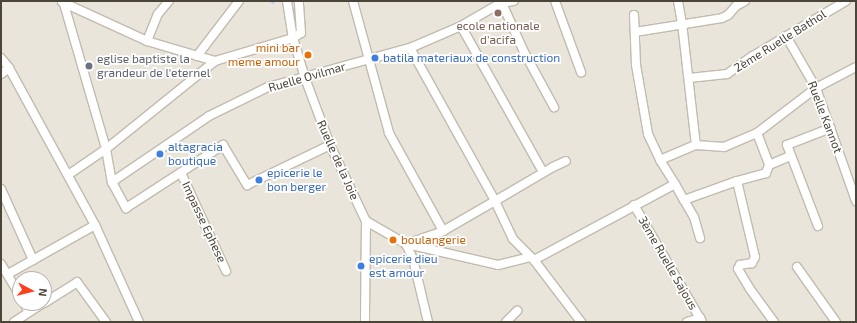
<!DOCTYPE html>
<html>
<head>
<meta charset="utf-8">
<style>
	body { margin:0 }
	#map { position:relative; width:857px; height:323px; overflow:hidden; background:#f6f3ec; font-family:"Exo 2",sans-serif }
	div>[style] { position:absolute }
	.residential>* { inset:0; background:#eae5da }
	.stream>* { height:2.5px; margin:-1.25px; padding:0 1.25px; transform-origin:1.25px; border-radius:1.25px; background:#a9d4f2 }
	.roads { filter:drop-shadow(1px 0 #c2bbae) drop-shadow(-1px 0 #c2bbae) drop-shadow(0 1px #c2bbae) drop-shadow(0 -1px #c2bbae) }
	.minor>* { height:8px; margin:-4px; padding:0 4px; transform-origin:4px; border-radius:4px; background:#fff }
	.dots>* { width:11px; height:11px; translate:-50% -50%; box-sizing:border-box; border:2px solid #fff; border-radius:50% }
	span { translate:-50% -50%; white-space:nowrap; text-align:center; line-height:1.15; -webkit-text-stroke:3.5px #fff; paint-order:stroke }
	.education-label { font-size:12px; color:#785e54 }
	.street-label { font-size:12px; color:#4b4439 }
	.food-label { font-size:12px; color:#c56008 }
	.right { translate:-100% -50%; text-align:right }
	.left { translate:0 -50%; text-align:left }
	.shop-label { font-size:12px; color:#366cbe }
	.worship-label { font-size:12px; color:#5b616d }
	.frame { position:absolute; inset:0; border:2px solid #4b4439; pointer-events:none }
	.north { position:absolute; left:12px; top:271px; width:40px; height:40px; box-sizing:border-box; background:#fff; border:1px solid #b7b4b0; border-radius:50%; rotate:97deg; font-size:11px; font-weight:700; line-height:16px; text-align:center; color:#4b4439 }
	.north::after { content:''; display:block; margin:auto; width:14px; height:18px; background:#fc3f1d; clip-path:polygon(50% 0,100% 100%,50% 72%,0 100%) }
</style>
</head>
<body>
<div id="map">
	<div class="residential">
		<i style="clip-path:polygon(evenodd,1px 1px,856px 1px,856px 322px,1px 322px,1px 1px,20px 279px,44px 279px,44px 303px,20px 303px,20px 279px)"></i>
	</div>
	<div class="stream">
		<i style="left:272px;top:2px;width:1px;rotate:-45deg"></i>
	</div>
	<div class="roads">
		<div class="minor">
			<i style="left:287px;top:1px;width:37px;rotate:81deg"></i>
			<i style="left:293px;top:38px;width:42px;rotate:73.3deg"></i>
			<i style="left:305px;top:78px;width:72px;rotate:69.5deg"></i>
			<i style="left:330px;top:145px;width:84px;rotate:64.7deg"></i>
			<i style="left:366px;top:221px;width:101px;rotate:90.6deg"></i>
			<i style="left:353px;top:1px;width:137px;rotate:74.7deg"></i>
			<i style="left:389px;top:133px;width:112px;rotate:61.1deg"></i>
			<i style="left:501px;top:1px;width:56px;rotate:65.7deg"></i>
			<i style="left:524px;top:52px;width:63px;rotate:61.4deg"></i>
			<i style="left:555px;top:1px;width:76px;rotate:69.9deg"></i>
			<i style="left:678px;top:1px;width:22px;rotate:80deg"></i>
			<i style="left:682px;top:23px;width:123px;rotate:83.5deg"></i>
			<i style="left:62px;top:2px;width:94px;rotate:24.6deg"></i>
			<i style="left:147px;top:41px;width:71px;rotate:16.4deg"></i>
			<i style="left:215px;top:61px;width:81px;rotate:-16.4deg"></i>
			<i style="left:293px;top:38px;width:9px;rotate:-32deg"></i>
			<i style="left:301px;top:33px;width:32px;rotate:-94deg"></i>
			<i style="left:64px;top:4px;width:151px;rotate:73.8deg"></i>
			<i style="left:106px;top:149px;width:34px;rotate:80deg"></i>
			<i style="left:112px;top:182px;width:30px;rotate:62deg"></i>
			<i style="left:126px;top:208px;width:116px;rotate:-33deg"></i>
			<i style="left:223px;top:145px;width:47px;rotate:59deg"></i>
			<i style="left:247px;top:185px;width:92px;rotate:-25.7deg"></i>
			<i style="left:634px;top:15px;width:50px;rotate:87.7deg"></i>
			<i style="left:636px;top:65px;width:70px;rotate:80.1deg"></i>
			<i style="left:648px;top:134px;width:29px;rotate:65deg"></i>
			<i style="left:461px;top:26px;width:167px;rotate:60.7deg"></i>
			<i style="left:635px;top:32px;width:88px;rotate:-9.1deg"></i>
			<i style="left:722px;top:18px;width:7px;rotate:-27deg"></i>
			<i style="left:728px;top:15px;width:12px;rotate:-48deg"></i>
			<i style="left:736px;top:6px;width:10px;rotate:-29deg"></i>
			<i style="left:786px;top:36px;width:60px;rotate:60deg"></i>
			<i style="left:816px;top:88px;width:120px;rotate:70.5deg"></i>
			<i style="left:147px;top:41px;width:29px;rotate:-68deg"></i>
			<i style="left:158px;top:14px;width:17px;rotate:-50deg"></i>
			<i style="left:410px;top:48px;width:175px;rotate:60.9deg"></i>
			<i style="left:495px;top:201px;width:67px;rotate:-30.4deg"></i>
			<i style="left:553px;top:167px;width:14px;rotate:-25deg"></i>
			<i style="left:197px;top:56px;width:69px;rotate:-52.6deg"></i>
			<i style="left:1px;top:58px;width:13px;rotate:51deg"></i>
			<i style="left:9px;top:68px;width:179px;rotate:61.3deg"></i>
			<i style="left:95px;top:225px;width:107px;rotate:65.6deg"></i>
			<i style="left:1px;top:74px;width:10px;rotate:-37deg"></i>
			<i style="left:689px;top:78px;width:38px;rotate:-6deg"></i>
			<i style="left:727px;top:74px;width:32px;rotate:-35deg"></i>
			<i style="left:753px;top:56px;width:108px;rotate:-30.6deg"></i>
			<i style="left:757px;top:133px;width:34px;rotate:69deg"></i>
			<i style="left:181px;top:173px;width:108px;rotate:65.3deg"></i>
			<i style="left:68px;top:175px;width:46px;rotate:-34.4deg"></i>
			<i style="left:106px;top:149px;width:140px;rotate:-38.9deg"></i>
			<i style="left:737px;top:181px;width:30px;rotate:-15deg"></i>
			<i style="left:766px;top:173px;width:9px;rotate:-69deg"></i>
			<i style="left:769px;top:165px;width:23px;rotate:-23deg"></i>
			<i style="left:112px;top:182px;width:117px;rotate:-34.2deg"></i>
			<i style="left:209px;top:116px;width:66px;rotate:-26.2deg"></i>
			<i style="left:268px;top:87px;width:147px;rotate:-15.4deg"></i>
			<i style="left:410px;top:48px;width:56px;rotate:-23.3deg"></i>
			<i style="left:461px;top:26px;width:46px;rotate:-29.9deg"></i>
			<i style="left:501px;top:3px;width:13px;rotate:-9deg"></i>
			<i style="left:675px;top:184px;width:18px;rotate:61deg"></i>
			<i style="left:684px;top:200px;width:56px;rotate:-19.7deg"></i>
			<i style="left:737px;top:181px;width:78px;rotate:76.7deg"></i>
			<i style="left:755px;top:257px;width:7px;rotate:117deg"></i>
			<i style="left:752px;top:263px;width:12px;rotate:171deg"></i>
			<i style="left:740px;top:265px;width:4px;rotate:117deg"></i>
			<i style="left:738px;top:269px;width:23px;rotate:59deg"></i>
			<i style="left:750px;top:289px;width:41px;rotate:54deg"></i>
			<i style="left:1px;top:189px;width:78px;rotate:65.7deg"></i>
			<i style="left:684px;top:200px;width:20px;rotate:60deg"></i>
			<i style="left:694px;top:217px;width:22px;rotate:74deg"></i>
			<i style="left:634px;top:205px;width:135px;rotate:59.8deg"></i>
			<i style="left:366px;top:221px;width:46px;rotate:29.9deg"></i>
			<i style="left:406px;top:244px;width:17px;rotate:65deg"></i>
			<i style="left:413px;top:259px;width:65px;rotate:76.6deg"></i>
			<i style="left:818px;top:226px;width:87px;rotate:-110.9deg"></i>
			<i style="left:787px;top:145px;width:47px;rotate:-21.1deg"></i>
			<i style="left:406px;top:244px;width:39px;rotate:-19deg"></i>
			<i style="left:443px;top:231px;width:60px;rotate:-30deg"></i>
			<i style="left:495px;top:201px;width:42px;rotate:64.7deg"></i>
			<i style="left:513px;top:239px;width:30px;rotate:45deg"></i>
			<i style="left:534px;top:260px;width:78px;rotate:52.8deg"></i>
			<i style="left:407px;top:244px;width:93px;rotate:13deg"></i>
			<i style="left:498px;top:265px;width:33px;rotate:-14deg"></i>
			<i style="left:534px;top:260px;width:160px;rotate:-28.3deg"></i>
			<i style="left:675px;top:184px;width:28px;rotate:-122deg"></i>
			<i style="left:660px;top:160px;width:39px;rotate:-23deg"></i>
			<i style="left:696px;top:145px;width:28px;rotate:4deg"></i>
			<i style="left:724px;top:147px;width:36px;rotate:-23deg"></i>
			<i style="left:757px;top:133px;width:74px;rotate:-37.3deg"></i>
			<i style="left:816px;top:88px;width:45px;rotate:-27.7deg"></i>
			<i style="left:1px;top:264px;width:37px;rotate:59deg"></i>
			<i style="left:797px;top:267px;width:67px;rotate:54.7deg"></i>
			<i style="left:8px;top:274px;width:100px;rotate:-29.4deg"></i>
			<i style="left:24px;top:303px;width:10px;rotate:61deg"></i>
			<i style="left:44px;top:303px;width:39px;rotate:-32deg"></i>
			<i style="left:77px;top:282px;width:49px;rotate:54.1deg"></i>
			<i style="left:14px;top:322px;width:35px;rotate:-33deg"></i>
			<i style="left:506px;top:322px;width:16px;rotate:-45deg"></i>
			<i style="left:687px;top:322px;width:14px;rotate:-17deg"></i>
		</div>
	</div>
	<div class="dots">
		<i style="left:498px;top:13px;background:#8d6e63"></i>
		<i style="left:308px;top:55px;background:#e8710a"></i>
		<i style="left:375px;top:58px;background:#3f7fe0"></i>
		<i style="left:89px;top:66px;background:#6b7280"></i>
		<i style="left:160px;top:154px;background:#3f7fe0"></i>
		<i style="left:259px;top:180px;background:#3f7fe0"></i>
		<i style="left:393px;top:240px;background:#e8710a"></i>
		<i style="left:361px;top:266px;background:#3f7fe0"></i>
	</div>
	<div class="education-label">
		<span style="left:498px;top:33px">ecole nationale<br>d'acifa</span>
	</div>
	<div class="street-label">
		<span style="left:780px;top:41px;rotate:-32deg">2ème Ruelle Bathol</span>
		<span style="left:307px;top:77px;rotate:-16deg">Ruelle Ovilmar</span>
		<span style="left:825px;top:117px;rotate:69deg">Ruelle Kannot</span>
		<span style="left:338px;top:160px;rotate:66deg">Ruelle de la Joie</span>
		<span style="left:204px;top:222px;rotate:65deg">Impasse Ephese</span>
		<span style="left:668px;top:263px;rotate:60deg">3ème Ruelle Sajous</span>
	</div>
	<div class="food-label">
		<span class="right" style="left:300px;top:55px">mini bar<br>meme amour</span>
		<span class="left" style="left:401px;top:240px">boulangerie</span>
	</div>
	<div class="shop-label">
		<span class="left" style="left:383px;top:58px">batila materiaux de construction</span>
		<span class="left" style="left:168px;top:154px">altagracia<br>boutique</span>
		<span class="left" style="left:267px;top:180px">epicerie le<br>bon berger</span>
		<span class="left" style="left:369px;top:266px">epicerie dieu<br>est amour</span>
	</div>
	<div class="worship-label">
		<span class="left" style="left:97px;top:66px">eglise baptiste la<br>grandeur de l'eternel</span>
	</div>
	<div class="frame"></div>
	<div class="north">N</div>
</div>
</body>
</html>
